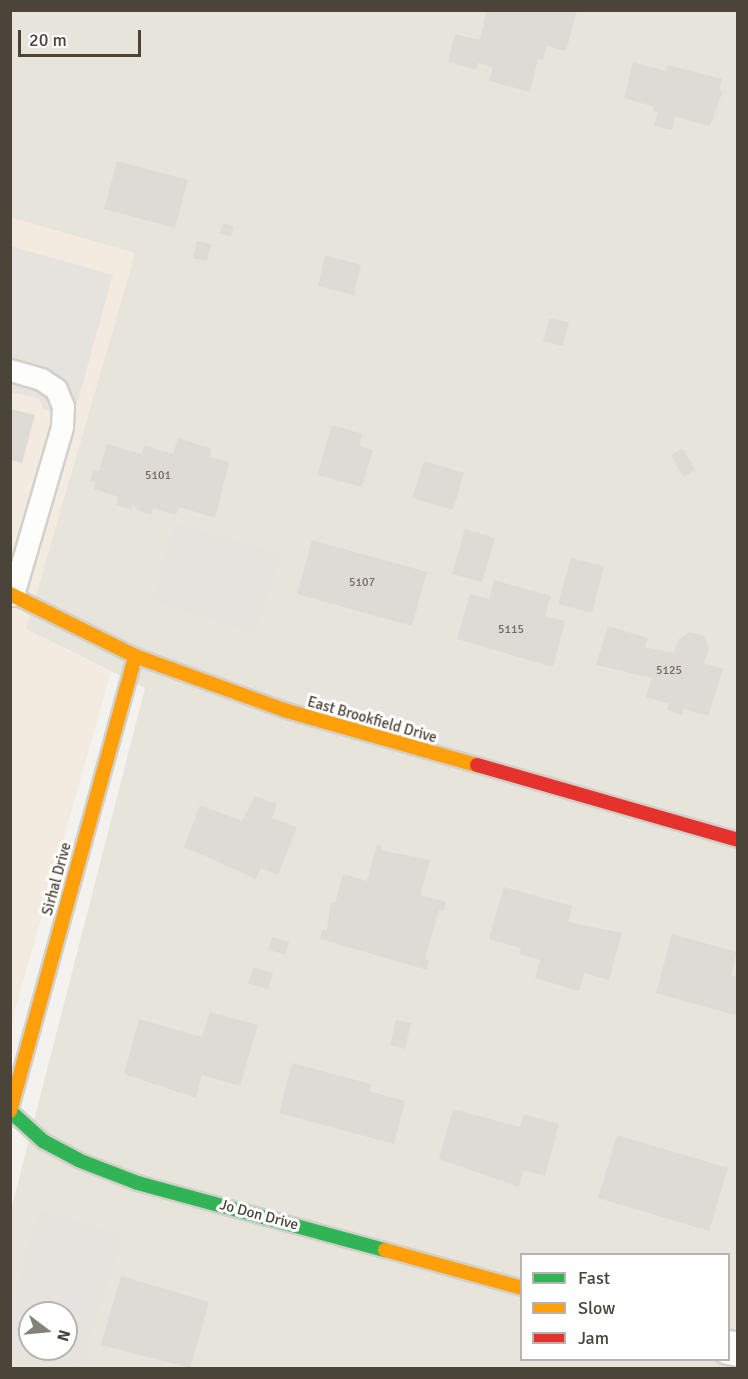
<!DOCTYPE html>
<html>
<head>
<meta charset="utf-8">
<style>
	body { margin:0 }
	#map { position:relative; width:748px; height:1379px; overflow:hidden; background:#f4f2ee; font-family:Signika,sans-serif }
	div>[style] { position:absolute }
	.residential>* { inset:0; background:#e7e4dc }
	.commercial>* { inset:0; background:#f3ebdf }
	.parking>* { inset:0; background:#e6e3df }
	.building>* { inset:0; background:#dedbd6 }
	.roads { filter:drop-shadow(2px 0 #d2d0cb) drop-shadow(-2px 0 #d2d0cb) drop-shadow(0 2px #d2d0cb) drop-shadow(0 -2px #d2d0cb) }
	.lane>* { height:21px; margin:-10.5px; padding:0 10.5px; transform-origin:10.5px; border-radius:10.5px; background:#fdfdfc }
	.street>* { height:33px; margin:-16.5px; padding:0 16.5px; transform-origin:16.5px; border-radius:16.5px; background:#fdfdfc }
	.fast>* { height:14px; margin:-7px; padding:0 7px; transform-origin:7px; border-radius:7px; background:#30b455 }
	.slow>* { height:14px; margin:-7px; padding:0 7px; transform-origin:7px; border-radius:7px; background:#ff9f0a }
	.jam>* { height:14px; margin:-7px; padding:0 7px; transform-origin:7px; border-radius:7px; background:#e5322d }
	span { translate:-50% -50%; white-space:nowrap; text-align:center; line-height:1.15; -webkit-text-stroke:6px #fff; paint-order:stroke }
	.number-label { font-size:12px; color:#706a61 }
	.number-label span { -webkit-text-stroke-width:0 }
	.street-label { font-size:15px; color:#4b4439 }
	.frame { position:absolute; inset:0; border:12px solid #4b4439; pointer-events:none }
	.legend { position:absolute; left:520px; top:1253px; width:210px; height:108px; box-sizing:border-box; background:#fff; border:2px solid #b7b4b0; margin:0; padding:8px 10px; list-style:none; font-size:18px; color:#4b4439 }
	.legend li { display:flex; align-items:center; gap:12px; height:30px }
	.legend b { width:30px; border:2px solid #b7b4b0 }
	.north { position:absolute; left:18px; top:1301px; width:60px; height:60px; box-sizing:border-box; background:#fff; border:2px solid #b7b4b0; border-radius:50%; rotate:106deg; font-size:16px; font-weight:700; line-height:24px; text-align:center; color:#4b4439 }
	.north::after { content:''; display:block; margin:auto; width:21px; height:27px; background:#868178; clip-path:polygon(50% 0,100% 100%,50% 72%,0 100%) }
	.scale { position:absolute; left:18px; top:30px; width:123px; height:27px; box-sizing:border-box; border:3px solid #4b4439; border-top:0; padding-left:8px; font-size:18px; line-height:21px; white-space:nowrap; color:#4b4439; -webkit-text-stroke:4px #fff; paint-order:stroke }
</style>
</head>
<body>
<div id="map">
	<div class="residential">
		<i style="clip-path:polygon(evenodd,10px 11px,737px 11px,737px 1368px,11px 1368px,11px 1210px,145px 688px,26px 629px,135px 253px,11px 218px,10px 11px,522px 1254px,728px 1254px,728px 1360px,522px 1360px,522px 1254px,10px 11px,30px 1313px,66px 1313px,66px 1349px,30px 1349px,30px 1313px)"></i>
	</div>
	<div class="commercial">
		<i style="clip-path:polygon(11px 218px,135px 253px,26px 629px,111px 672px,11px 1024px)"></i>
	</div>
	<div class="parking">
		<i style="clip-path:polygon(10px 246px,113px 275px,73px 418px,44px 409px,39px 399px,11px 392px)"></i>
		<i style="clip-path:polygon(176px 523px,280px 554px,256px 633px,152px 601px)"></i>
		<i style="clip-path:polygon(evenodd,40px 1210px,122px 1235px,82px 1365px,11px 1343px,11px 1306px,40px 1210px,30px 1313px,66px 1313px,66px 1349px,30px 1349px,30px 1313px)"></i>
	</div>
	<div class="building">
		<i style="clip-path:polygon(487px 10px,577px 10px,566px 51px,547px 46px,543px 60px,538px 59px,530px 92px,489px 81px,493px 67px,478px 63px,477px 70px,448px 62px,455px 34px,480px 40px)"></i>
		<i style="clip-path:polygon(633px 62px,666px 71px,668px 65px,722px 79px,719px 89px,723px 91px,710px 126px,675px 117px,672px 130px,654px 126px,658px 112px,653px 111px,654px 107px,624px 98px)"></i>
		<i style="clip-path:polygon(117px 161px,188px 180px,175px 228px,104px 209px)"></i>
		<i style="clip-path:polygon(224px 223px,234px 227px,231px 237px,220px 233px)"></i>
		<i style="clip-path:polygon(197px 241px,211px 244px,207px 261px,193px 258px)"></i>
		<i style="clip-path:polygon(325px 255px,361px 265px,354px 295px,318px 286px)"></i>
		<i style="clip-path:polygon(549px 318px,569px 322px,563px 346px,543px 341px)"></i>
		<i style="clip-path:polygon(10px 409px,35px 415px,22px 463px,10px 460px)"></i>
		<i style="clip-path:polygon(332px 425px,363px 434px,359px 446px,373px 450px,362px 487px,317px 475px)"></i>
		<i style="clip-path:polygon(178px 438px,212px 449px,210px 457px,229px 462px,215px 518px,179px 507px,176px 515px,153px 508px,151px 515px,137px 510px,133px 504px,132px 510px,116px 505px,118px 497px,94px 489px,96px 483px,90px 481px,93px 469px,99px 471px,107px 444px,141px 454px,144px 445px,173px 454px)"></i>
		<i style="clip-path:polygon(683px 448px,695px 470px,683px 477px,671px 455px)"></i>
		<i style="clip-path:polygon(424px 461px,464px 473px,453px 510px,412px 498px)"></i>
		<i style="clip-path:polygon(465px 529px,495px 538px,482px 582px,452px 574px)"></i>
		<i style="clip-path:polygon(312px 540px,427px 572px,412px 626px,297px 594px)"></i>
		<i style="clip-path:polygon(571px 558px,604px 566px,592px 613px,558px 604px)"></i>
		<i style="clip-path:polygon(494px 580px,551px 596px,545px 616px,565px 621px,553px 667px,457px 639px,470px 594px,489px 599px)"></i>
		<i style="clip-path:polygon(608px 626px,648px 638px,645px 647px,674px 653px,679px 639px,690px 632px,704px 636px,709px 648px,704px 663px,723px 669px,708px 716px,684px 709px,682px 715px,667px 710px,669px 704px,646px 697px,652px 678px,596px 665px)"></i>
		<i style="clip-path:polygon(255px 796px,277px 804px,272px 818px,297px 827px,278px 875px,261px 868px,256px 879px,184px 847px,200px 805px,242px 821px)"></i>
		<i style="clip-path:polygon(377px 844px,382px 846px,381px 850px,430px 860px,420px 895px,446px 902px,443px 911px,439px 910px,425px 959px,429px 960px,427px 970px,320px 939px,323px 929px,327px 930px,331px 902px,335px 903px,343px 874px,367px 881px)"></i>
		<i style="clip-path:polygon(504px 887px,572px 906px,568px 922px,622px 933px,609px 980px,584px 973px,579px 991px,535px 978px,540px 960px,519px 954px,521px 948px,489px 939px)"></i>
		<i style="clip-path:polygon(672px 934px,737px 952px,731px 975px,738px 977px,738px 1016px,656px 993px)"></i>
		<i style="clip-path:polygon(272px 937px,289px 942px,286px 955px,269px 950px)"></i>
		<i style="clip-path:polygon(253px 967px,273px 973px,268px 990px,248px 983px)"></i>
		<i style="clip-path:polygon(210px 1012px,258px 1025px,240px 1086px,202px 1075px,196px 1098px,124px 1074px,139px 1019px,202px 1037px)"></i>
		<i style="clip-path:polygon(396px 1020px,411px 1023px,405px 1049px,390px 1045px)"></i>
		<i style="clip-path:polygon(292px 1063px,371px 1084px,369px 1091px,405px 1101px,394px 1144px,279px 1113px)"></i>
		<i style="clip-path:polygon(453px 1109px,520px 1127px,523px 1114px,559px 1124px,545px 1176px,523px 1170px,519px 1187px,439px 1159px)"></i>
		<i style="clip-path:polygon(617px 1135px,728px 1168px,709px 1231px,598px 1198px)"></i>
		<i style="clip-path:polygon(121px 1276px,209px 1302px,190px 1368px,101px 1345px)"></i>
	</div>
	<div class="roads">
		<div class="lane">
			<i style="left:10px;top:370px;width:32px;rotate:16deg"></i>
			<i style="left:41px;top:379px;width:18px;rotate:34deg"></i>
			<i style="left:56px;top:389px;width:18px;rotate:68deg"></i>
			<i style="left:63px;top:406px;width:21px;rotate:93deg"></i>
			<i style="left:62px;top:427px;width:175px;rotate:106.3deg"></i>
		</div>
		<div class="street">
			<i style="left:728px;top:1347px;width:10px;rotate:11deg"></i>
		</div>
		<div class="fast">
			<i style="left:10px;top:1111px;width:45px;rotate:42.3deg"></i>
			<i style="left:43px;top:1141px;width:40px;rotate:28deg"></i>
			<i style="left:78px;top:1160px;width:64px;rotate:21deg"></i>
			<i style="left:138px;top:1183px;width:256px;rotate:15.2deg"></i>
		</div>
		<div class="slow">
			<i style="left:10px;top:594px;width:140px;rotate:26.4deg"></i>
			<i style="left:135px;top:656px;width:162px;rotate:19.9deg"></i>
			<i style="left:287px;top:711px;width:198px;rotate:15.9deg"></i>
			<i style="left:10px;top:1111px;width:472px;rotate:-74.6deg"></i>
			<i style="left:385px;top:1250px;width:142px;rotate:15.5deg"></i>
		</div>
		<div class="jam">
			<i style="left:477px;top:765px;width:272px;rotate:16deg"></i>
		</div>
	</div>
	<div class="number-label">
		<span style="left:158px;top:476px">5101</span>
		<span style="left:362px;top:583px">5107</span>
		<span style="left:511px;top:630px">5115</span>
		<span style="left:669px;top:671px">5125</span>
	</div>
	<div class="street-label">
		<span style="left:372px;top:720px;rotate:16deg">East Brookfield Drive</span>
		<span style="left:57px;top:879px;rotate:-75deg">Sirhal Drive</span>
		<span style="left:259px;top:1215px;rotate:15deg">Jo Don Drive</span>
	</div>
	<div class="frame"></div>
	<ul class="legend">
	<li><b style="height:8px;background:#30b455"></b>Fast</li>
	<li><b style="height:8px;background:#ff9f0a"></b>Slow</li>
	<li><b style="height:8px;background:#e5322d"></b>Jam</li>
	</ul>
	<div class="north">N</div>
	<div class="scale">20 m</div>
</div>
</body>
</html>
